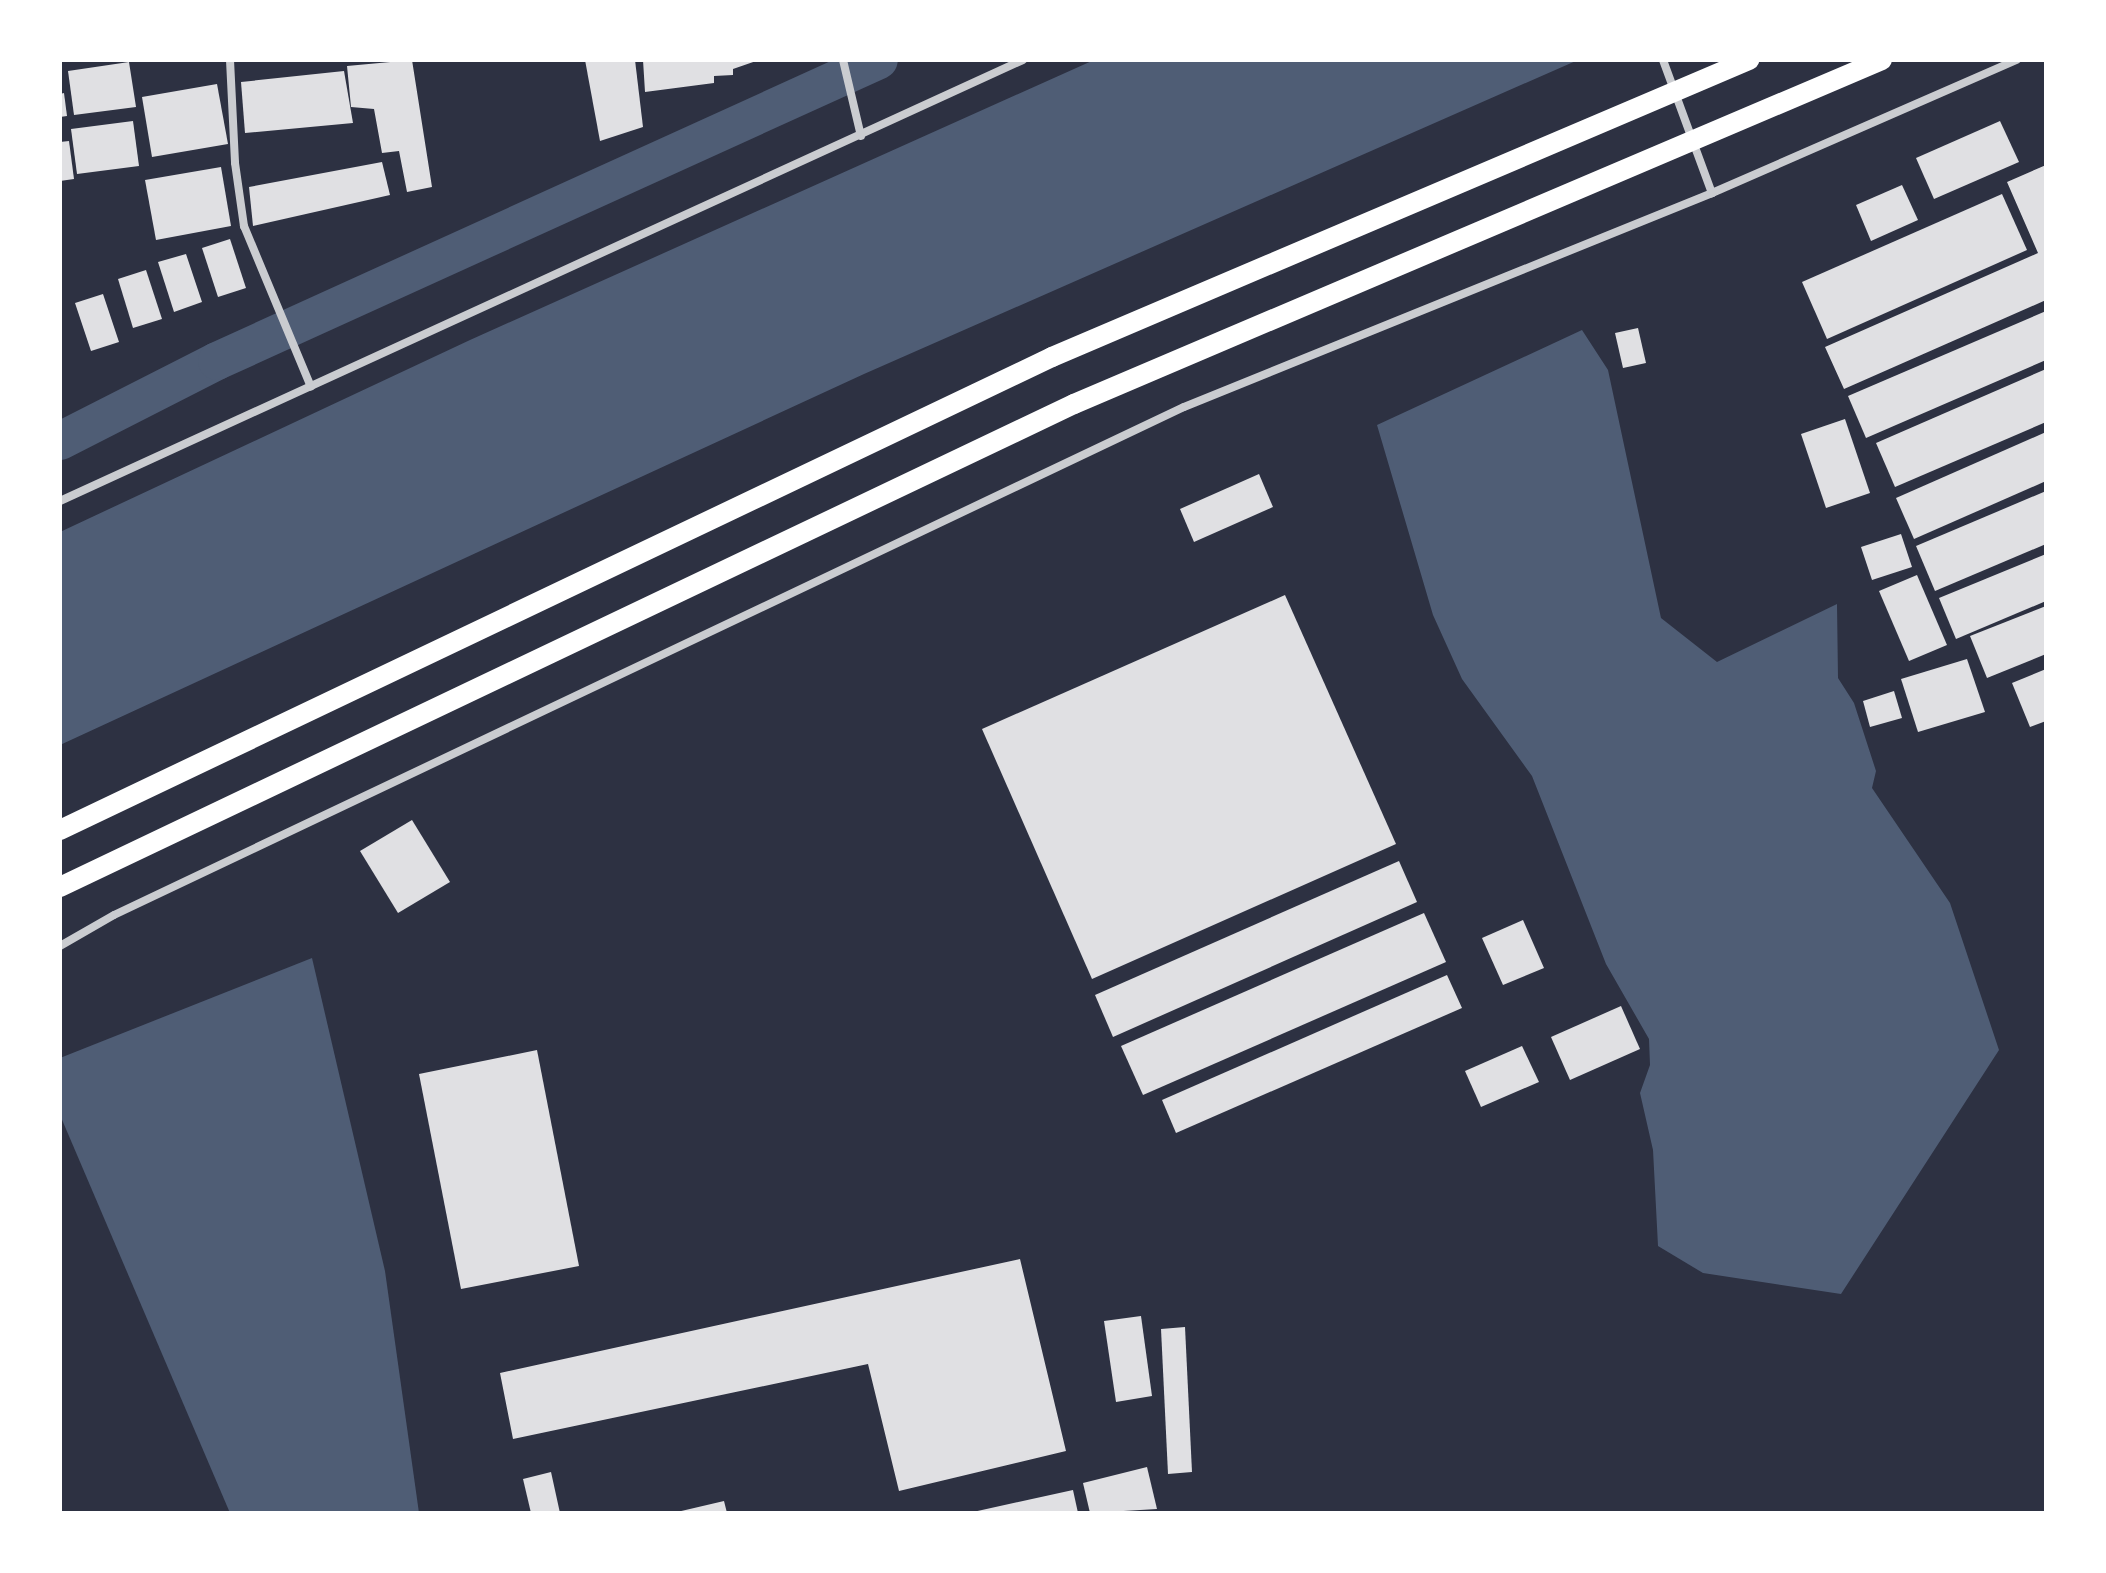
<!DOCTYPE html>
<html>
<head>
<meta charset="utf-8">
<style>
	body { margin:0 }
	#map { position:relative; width:2106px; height:1573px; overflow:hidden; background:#2d3142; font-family:"Work Sans",sans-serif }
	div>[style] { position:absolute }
	.water>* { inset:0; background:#4f5d75 }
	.canal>* { height:38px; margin:-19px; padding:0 19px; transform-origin:19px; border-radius:19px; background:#4f5d75 }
	.building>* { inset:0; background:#e0e0e3 }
	.minor>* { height:8px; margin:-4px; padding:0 4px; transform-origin:4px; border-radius:4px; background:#caccd0 }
	.primary>* { height:20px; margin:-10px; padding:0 10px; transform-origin:10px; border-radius:10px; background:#fff }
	span { translate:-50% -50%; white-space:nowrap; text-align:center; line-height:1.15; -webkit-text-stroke:6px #fff; paint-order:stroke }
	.frame { position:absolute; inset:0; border:62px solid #fff; pointer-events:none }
</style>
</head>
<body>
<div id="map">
	<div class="water">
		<i style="clip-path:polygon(1094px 60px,1578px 60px,864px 374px,60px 745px,60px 532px,470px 340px)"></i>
		<i style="clip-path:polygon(1582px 330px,1608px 370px,1661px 618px,1717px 662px,1837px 604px,1838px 678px,1854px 703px,1876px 771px,1872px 788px,1950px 903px,1999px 1050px,1841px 1294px,1703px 1273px,1658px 1246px,1653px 1150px,1640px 1093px,1650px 1065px,1649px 1039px,1606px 964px,1532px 776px,1462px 679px,1433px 615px,1377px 425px)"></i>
		<i style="clip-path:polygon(312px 958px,385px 1271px,419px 1513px,230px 1513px,60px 1115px,60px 1058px)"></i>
	</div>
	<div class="canal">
		<i style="left:60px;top:441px;width:176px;rotate:-27deg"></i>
		<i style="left:217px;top:361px;width:727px;rotate:-24.45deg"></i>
	</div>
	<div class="building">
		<i style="clip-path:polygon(412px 60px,432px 187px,407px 192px,399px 151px,382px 153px,374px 109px,351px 107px,347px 66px)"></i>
		<i style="clip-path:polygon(585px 60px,635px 60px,643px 127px,600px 141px)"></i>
		<i style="clip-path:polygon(643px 60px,759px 60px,733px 69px,733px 75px,714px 76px,714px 83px,645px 92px)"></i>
		<i style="clip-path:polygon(129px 62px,136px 107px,74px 115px,68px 71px)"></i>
		<i style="clip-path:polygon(344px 71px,353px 123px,245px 133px,241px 82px)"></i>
		<i style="clip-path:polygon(217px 84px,228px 144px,152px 157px,142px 97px)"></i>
		<i style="clip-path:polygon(64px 93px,67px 116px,60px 117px,60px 94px)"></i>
		<i style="clip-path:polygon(133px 121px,139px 166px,77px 174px,71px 129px)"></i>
		<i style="clip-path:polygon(2000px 121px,2019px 162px,1934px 199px,1916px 158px)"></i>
		<i style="clip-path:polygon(69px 141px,74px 179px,60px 181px,60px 142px)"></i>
		<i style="clip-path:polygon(382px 162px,390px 195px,253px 226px,249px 187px)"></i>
		<i style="clip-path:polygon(2046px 165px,2046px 300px,1844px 389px,1825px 347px,2038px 253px,2007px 182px)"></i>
		<i style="clip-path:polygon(221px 167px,231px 226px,156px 240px,145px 180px)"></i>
		<i style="clip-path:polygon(1902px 185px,1918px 220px,1871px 241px,1856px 205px)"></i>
		<i style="clip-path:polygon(2002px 194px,2027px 250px,1827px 339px,1802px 282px)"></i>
		<i style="clip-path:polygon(230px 239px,246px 288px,218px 297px,202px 248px)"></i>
		<i style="clip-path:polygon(186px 254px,202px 302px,174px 312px,158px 262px)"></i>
		<i style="clip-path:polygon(146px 270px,162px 319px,133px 328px,118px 279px)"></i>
		<i style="clip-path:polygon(103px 294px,119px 342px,91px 351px,75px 303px)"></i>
		<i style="clip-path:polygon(2046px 311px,2046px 360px,1866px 438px,1848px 396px)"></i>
		<i style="clip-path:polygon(1638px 328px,1646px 363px,1623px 368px,1615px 333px)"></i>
		<i style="clip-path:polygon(2046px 369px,2046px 422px,1895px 487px,1876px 443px)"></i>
		<i style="clip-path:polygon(1845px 419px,1870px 493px,1826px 508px,1801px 434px)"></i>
		<i style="clip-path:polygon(2046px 432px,2046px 481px,1914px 539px,1896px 498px)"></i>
		<i style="clip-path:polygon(1259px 474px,1273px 507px,1194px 542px,1180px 509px)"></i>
		<i style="clip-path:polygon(2046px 491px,2046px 544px,1935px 591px,1916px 546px)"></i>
		<i style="clip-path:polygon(1901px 534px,1912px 567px,1872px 580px,1861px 547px)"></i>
		<i style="clip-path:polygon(2046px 554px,2046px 601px,1956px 639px,1939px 598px)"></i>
		<i style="clip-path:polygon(1917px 575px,1947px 645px,1909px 661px,1879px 591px)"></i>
		<i style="clip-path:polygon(1285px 595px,1396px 844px,1092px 979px,982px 729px)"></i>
		<i style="clip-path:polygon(2046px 606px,2046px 654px,1987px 678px,1970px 636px)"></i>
		<i style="clip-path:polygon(1967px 659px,1985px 712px,1918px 732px,1901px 679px)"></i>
		<i style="clip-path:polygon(2046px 669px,2046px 721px,2030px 727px,2012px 683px)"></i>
		<i style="clip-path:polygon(1894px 691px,1902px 718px,1870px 727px,1863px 701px)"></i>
		<i style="clip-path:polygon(412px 820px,450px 882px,398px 913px,360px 851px)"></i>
		<i style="clip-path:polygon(1399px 861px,1417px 902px,1113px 1037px,1095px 995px)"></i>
		<i style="clip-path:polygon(1424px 913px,1446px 962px,1143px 1095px,1121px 1046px)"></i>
		<i style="clip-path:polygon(1523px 920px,1544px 968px,1503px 985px,1482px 938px)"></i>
		<i style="clip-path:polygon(1447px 975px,1462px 1008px,1176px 1133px,1162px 1100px)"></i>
		<i style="clip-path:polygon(1621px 1006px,1640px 1049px,1570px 1080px,1551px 1037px)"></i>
		<i style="clip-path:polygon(1522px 1046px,1539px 1082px,1481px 1107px,1465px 1071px)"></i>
		<i style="clip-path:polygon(537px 1050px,579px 1266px,461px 1289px,419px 1074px)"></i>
		<i style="clip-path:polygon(1020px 1259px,1066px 1451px,899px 1491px,868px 1364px,513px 1439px,500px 1373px)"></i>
		<i style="clip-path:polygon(1141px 1316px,1152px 1396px,1116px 1402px,1104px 1321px)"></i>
		<i style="clip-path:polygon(1185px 1327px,1192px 1472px,1168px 1474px,1161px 1329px)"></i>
		<i style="clip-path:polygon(1147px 1467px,1157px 1509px,1090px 1513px,1083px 1483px)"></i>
		<i style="clip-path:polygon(551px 1472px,560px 1513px,531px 1513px,523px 1479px)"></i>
		<i style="clip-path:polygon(1073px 1490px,1078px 1513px,973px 1513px,973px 1512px)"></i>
		<i style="clip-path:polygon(724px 1501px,727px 1513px,677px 1513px,677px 1512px)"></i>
	</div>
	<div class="minor">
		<i style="left:230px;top:60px;width:103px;rotate:87.2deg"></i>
		<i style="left:235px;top:163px;width:64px;rotate:81.9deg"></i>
		<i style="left:244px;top:226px;width:174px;rotate:67.4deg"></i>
		<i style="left:843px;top:60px;width:78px;rotate:76.7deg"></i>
		<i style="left:1663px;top:60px;width:142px;rotate:69.8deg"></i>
		<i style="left:60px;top:501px;width:1059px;rotate:-24.61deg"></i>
		<i style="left:60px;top:946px;width:62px;rotate:-29.9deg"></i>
		<i style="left:114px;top:915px;width:1184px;rotate:-25.4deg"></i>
		<i style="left:1184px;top:407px;width:570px;rotate:-22.06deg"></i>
		<i style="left:1712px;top:193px;width:333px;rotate:-23.6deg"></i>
	</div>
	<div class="primary">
		<i style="left:60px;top:830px;width:1099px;rotate:-25.49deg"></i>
		<i style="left:1052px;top:357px;width:758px;rotate:-23.08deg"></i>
		<i style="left:60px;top:887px;width:1123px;rotate:-25.47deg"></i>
		<i style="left:1074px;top:404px;width:878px;rotate:-23.06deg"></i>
	</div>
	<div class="frame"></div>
</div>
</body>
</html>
